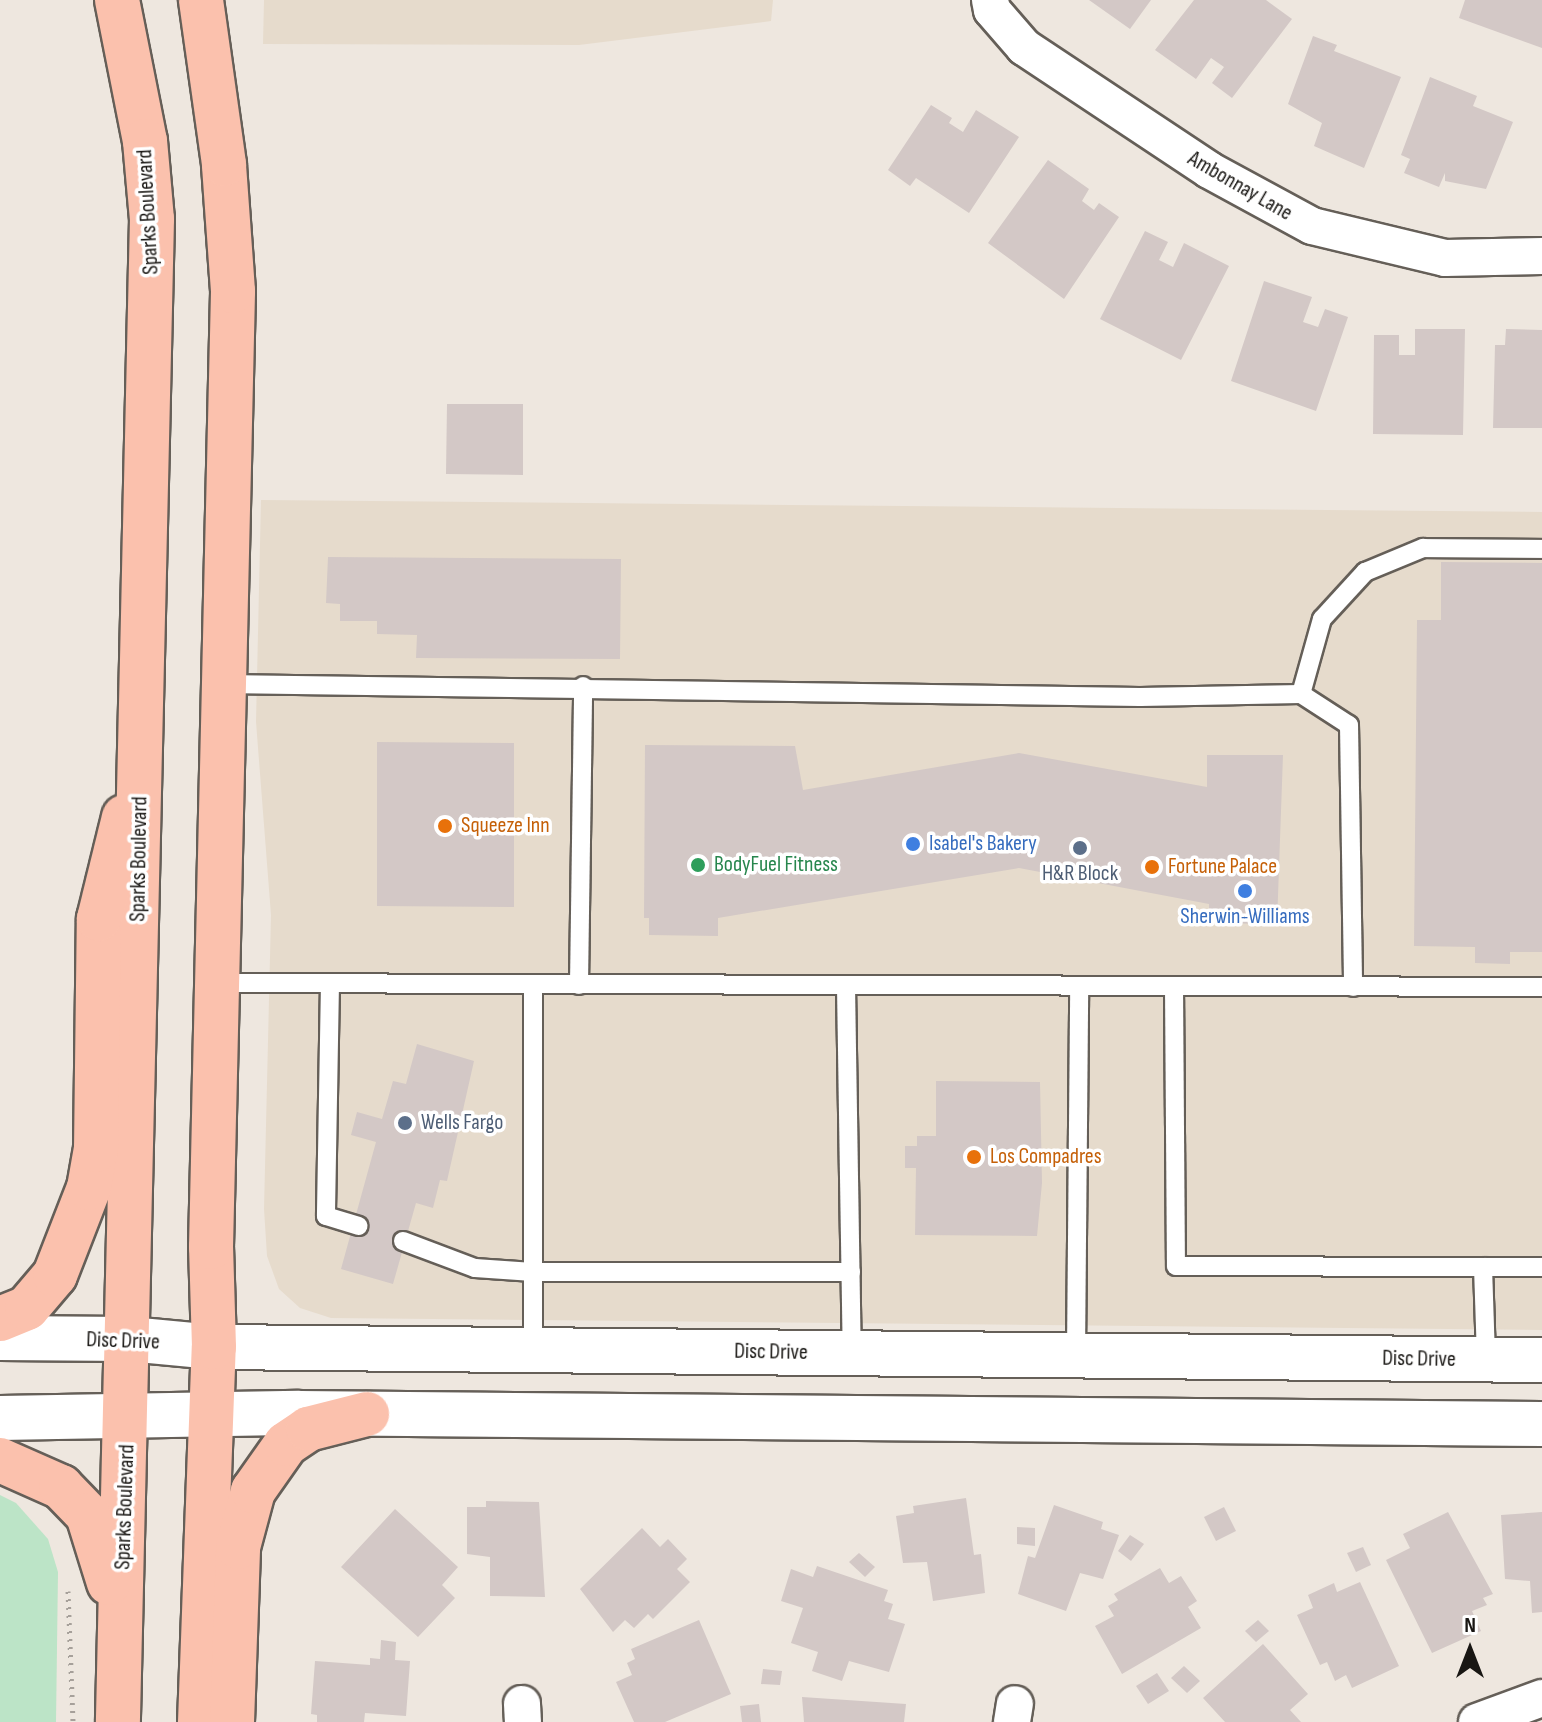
<!DOCTYPE html>
<html>
<head>
<meta charset="utf-8">
<style>
	body { margin:0 }
	#map { position:relative; width:1542px; height:1722px; overflow:hidden; background:#eee7df; font-family:"Sofia Sans Condensed",sans-serif }
	div>[style] { position:absolute }
	.built>* { inset:0; background:#e6dbcc }
	.green>* { inset:0; background:#bce4c7 }
	.building>* { inset:0; background:#d3c8c6 }
	.path>* { height:5px; margin-top:-2.5px; transform-origin:0; background:repeating-linear-gradient(90deg,#a6a09a 0 2px,transparent 0 8px) }
	.roads { filter:drop-shadow(2px 0 #655f58) drop-shadow(-2px 0 #655f58) drop-shadow(0 2px #655f58) drop-shadow(0 -2px #655f58) }
	.service>* { height:18px; margin:-9px; padding:0 9px; transform-origin:9px; border-radius:9px; background:#fff }
	.minor>* { height:36px; margin:-18px; padding:0 18px; transform-origin:18px; border-radius:18px; background:#fff }
	.secondary>* { height:44px; margin:-22px; padding:0 22px; transform-origin:22px; border-radius:22px; background:#fff }
	.primary>* { height:44px; margin:-22px; padding:0 22px; transform-origin:22px; border-radius:22px; background:#fbc1ad }
	.dots>* { width:22px; height:22px; translate:-50% -50%; box-sizing:border-box; border:4px solid #fff; border-radius:50% }
	span { translate:-50% -50%; white-space:nowrap; text-align:center; line-height:1.15; -webkit-text-stroke:7px #fff; paint-order:stroke }
	.street-label { font-size:22px; color:#181613 }
	.food-label { font-size:22px; color:#c56008 }
	.left { translate:0 -50%; text-align:left }
	.shop-label { font-size:22px; color:#366cbe }
	.leisure-label { font-size:22px; color:#27864d }
	.service-label { font-size:22px; color:#4e5e75 }
	.north { position:absolute; left:1430px; top:1610px; width:80px; height:80px; -webkit-text-stroke:6px #fff; paint-order:stroke; rotate:0deg; font-size:22px; font-weight:700; line-height:32px; text-align:center; color:#181613 }
	.north::after { content:''; display:block; margin:auto; width:28px; height:36px; background:#181613; clip-path:polygon(50% 0,100% 100%,50% 72%,0 100%) }
</style>
</head>
<body>
<div id="map">
	<div class="built">
		<i style="clip-path:polygon(264px 0,773px 0,771px 21px,579px 45px,263px 44px)"></i>
		<i style="clip-path:polygon(261px 500px,1542px 512px,1542px 1330px,331px 1318px,300px 1308px,279px 1289px,267px 1256px,264px 1209px,271px 915px,256px 722px)"></i>
	</div>
	<div class="green">
		<i style="clip-path:polygon(0 1495px,16px 1503px,48px 1539px,58px 1572px,56px 1722px,0 1722px)"></i>
	</div>
	<div class="building">
		<i style="clip-path:polygon(1089px 0,1151px 0,1130px 29px)"></i>
		<i style="clip-path:polygon(1194px 0,1266px 0,1292px 19px,1232px 98px,1212px 83px,1224px 67px,1211px 58px,1196px 79px,1155px 50px)"></i>
		<i style="clip-path:polygon(1465px 0,1542px 0,1542px 48px,1459px 18px)"></i>
		<i style="clip-path:polygon(1313px 36px,1337px 45px,1334px 51px,1401px 77px,1364px 168px,1314px 146px,1322px 123px,1288px 104px)"></i>
		<i style="clip-path:polygon(1430px 77px,1477px 96px,1473px 106px,1513px 122px,1486px 189px,1445px 181px,1445px 173px,1439px 187px,1404px 173px,1410px 159px,1401px 155px)"></i>
		<i style="clip-path:polygon(931px 105px,952px 118px,949px 123px,963px 132px,976px 110px,1019px 137px,969px 213px,916px 178px,910px 186px,888px 170px)"></i>
		<i style="clip-path:polygon(1048px 160px,1089px 189px,1082px 201px,1094px 210px,1099px 203px,1119px 217px,1064px 299px,988px 243px)"></i>
		<i style="clip-path:polygon(1145px 231px,1168px 242px,1159px 260px,1173px 267px,1184px 243px,1229px 266px,1181px 360px,1100px 319px)"></i>
		<i style="clip-path:polygon(1264px 281px,1312px 297px,1303px 322px,1318px 327px,1325px 309px,1348px 317px,1316px 411px,1231px 381px)"></i>
		<i style="clip-path:polygon(1415px 329px,1465px 329px,1463px 435px,1373px 434px,1374px 335px,1399px 335px,1399px 355px,1415px 355px)"></i>
		<i style="clip-path:polygon(1506px 329px,1542px 330px,1542px 428px,1493px 428px,1495px 345px,1505px 345px)"></i>
		<i style="clip-path:polygon(447px 404px,523px 404px,523px 475px,446px 474px)"></i>
		<i style="clip-path:polygon(328px 557px,621px 559px,620px 659px,416px 658px,417px 635px,377px 634px,377px 621px,340px 621px,340px 604px,326px 603px)"></i>
		<i style="clip-path:polygon(1441px 562px,1542px 563px,1542px 952px,1510px 952px,1510px 964px,1475px 963px,1475px 947px,1414px 946px,1417px 620px,1441px 620px)"></i>
		<i style="clip-path:polygon(377px 742px,514px 743px,514px 907px,377px 906px)"></i>
		<i style="clip-path:polygon(645px 745px,795px 746px,803px 790px,1019px 753px,1207px 787px,1207px 755px,1283px 755px,1277px 924px,1209px 923px,1209px 904px,1019px 868px,718px 918px,718px 936px,649px 935px,649px 918px,644px 918px)"></i>
		<i style="clip-path:polygon(417px 1044px,474px 1061px,447px 1181px,440px 1180px,433px 1208px,416px 1203px,393px 1284px,341px 1269px,376px 1142px,351px 1135px,357px 1112px,382px 1119px,393px 1081px,406px 1084px)"></i>
		<i style="clip-path:polygon(936px 1081px,1040px 1082px,1042px 1183px,1037px 1236px,915px 1235px,916px 1168px,905px 1168px,905px 1146px,917px 1146px,917px 1136px,936px 1136px)"></i>
		<i style="clip-path:polygon(966px 1498px,974px 1555px,981px 1554px,985px 1593px,933px 1601px,927px 1562px,903px 1563px,896px 1516px,914px 1513px,913px 1506px)"></i>
		<i style="clip-path:polygon(486px 1501px,539px 1502px,545px 1597px,490px 1596px,490px 1557px,467px 1554px,467px 1507px,486px 1507px)"></i>
		<i style="clip-path:polygon(1054px 1505px,1103px 1522px,1101px 1529px,1119px 1535px,1103px 1579px,1080px 1573px,1066px 1611px,1018px 1594px,1028px 1556px,1035px 1558px)"></i>
		<i style="clip-path:polygon(1224px 1507px,1236px 1531px,1216px 1541px,1204px 1517px)"></i>
		<i style="clip-path:polygon(395px 1509px,458px 1567px,442px 1585px,455px 1598px,418px 1637px,341px 1567px)"></i>
		<i style="clip-path:polygon(1448px 1512px,1493px 1594px,1483px 1598px,1487px 1605px,1472px 1611px,1481px 1631px,1432px 1653px,1386px 1560px,1410px 1548px,1403px 1534px)"></i>
		<i style="clip-path:polygon(1542px 1512px,1542px 1612px,1532px 1613px,1530px 1581px,1505px 1579px,1501px 1515px)"></i>
		<i style="clip-path:polygon(1017px 1527px,1035px 1528px,1035px 1546px,1017px 1544px)"></i>
		<i style="clip-path:polygon(642px 1528px,660px 1547px,668px 1539px,687px 1559px,677px 1569px,690px 1582px,653px 1619px,648px 1614px,634px 1628px,625px 1620px,613px 1632px,580px 1589px)"></i>
		<i style="clip-path:polygon(1130px 1535px,1144px 1544px,1131px 1561px,1118px 1551px)"></i>
		<i style="clip-path:polygon(1363px 1547px,1371px 1565px,1356px 1572px,1347px 1553px)"></i>
		<i style="clip-path:polygon(859px 1553px,875px 1567px,865px 1577px,849px 1562px)"></i>
		<i style="clip-path:polygon(817px 1566px,888px 1590px,884px 1601px,893px 1604px,888px 1619px,905px 1624px,889px 1672px,849px 1661px,842px 1681px,812px 1671px,818px 1652px,791px 1643px,803px 1608px,781px 1601px,791px 1569px,813px 1577px)"></i>
		<i style="clip-path:polygon(1160px 1568px,1169px 1583px,1181px 1576px,1197px 1601px,1188px 1607px,1201px 1628px,1122px 1674px,1095px 1626px,1114px 1616px,1108px 1606px,1118px 1600px,1114px 1594px)"></i>
		<i style="clip-path:polygon(1360px 1582px,1399px 1666px,1352px 1688px,1346px 1675px,1335px 1681px,1327px 1662px,1320px 1665px,1297px 1615px,1313px 1608px,1308px 1595px,1334px 1583px,1337px 1592px)"></i>
		<i style="clip-path:polygon(699px 1620px,731px 1694px,665px 1722px,634px 1722px,616px 1682px,632px 1675px,627px 1663px,635px 1659px,631px 1649px)"></i>
		<i style="clip-path:polygon(1258px 1620px,1269px 1631px,1256px 1642px,1245px 1631px)"></i>
		<i style="clip-path:polygon(381px 1640px,396px 1642px,395px 1660px,410px 1661px,406px 1716px,365px 1713px,364px 1722px,317px 1722px,317px 1715px,311px 1714px,315px 1661px,370px 1665px,370px 1658px,380px 1659px)"></i>
		<i style="clip-path:polygon(1263px 1644px,1308px 1694px,1290px 1710px,1301px 1722px,1225px 1722px,1203px 1698px)"></i>
		<i style="clip-path:polygon(1184px 1666px,1200px 1681px,1187px 1693px,1171px 1678px)"></i>
		<i style="clip-path:polygon(763px 1669px,782px 1671px,780px 1685px,761px 1684px)"></i>
		<i style="clip-path:polygon(1157px 1673px,1169px 1691px,1148px 1704px,1136px 1686px)"></i>
		<i style="clip-path:polygon(802px 1697px,906px 1704px,904px 1722px,804px 1722px)"></i>
		<i style="clip-path:polygon(759px 1704px,761px 1722px,742px 1722px,740px 1706px)"></i>
	</div>
	<div class="path">
		<i style="left:68px;top:1591px;width:131px;rotate:87.8deg"></i>
	</div>
	<div class="roads">
		<div class="service">
			<i style="left:223px;top:684px;width:917px;rotate:0.81deg"></i>
			<i style="left:1140px;top:697px;width:161px;rotate:-1.1deg"></i>
			<i style="left:1301px;top:694px;width:57px;rotate:32.9deg"></i>
			<i style="left:1349px;top:725px;width:262px;rotate:89.1deg"></i>
			<i style="left:1301px;top:694px;width:78px;rotate:-74.4deg"></i>
			<i style="left:1322px;top:619px;width:64px;rotate:-47.5deg"></i>
			<i style="left:1365px;top:572px;width:63px;rotate:-22.5deg"></i>
			<i style="left:1423px;top:548px;width:119px;rotate:0.5deg"></i>
			<i style="left:217px;top:983px;width:1325px;rotate:0.17deg"></i>
			<i style="left:330px;top:983px;width:233px;rotate:91deg"></i>
			<i style="left:326px;top:1216px;width:34px;rotate:17deg"></i>
			<i style="left:579px;top:985px;width:299px;rotate:-89.2deg"></i>
			<i style="left:846px;top:986px;width:367px;rotate:89.1deg"></i>
			<i style="left:1174px;top:986px;width:280px;rotate:89.6deg"></i>
			<i style="left:1176px;top:1266px;width:366px;rotate:0.2deg"></i>
			<i style="left:403px;top:1241px;width:77px;rotate:20.6deg"></i>
			<i style="left:475px;top:1268px;width:58px;rotate:3.9deg"></i>
			<i style="left:533px;top:1272px;width:318px"></i>
			<i style="left:1483px;top:1267px;width:92px;rotate:88.1deg"></i>
			<i style="left:533px;top:1350px;width:365px;rotate:-90deg"></i>
			<i style="left:1076px;top:1355px;width:369px;rotate:-89.5deg"></i>
		</div>
		<div class="minor">
			<i style="left:990px;top:0;width:10px;rotate:79deg"></i>
			<i style="left:992px;top:10px;width:49px;rotate:49.1deg"></i>
			<i style="left:1024px;top:47px;width:222px;rotate:33.6deg"></i>
			<i style="left:1209px;top:170px;width:117px;rotate:28.5deg"></i>
			<i style="left:1312px;top:226px;width:137px;rotate:13.5deg"></i>
			<i style="left:1445px;top:258px;width:97px;rotate:-1.2deg"></i>
			<i style="left:522px;top:1704px;width:18px;rotate:87deg"></i>
			<i style="left:1012px;top:1722px;width:18px;rotate:-81deg"></i>
			<i style="left:1477px;top:1722px;width:69px;rotate:-20.3deg"></i>
		</div>
		<div class="secondary">
			<i style="left:0;top:1338px;width:129px;rotate:0.4deg"></i>
			<i style="left:129px;top:1339px;width:85px;rotate:5.4deg"></i>
			<i style="left:214px;top:1347px;width:1328px;rotate:0.56deg"></i>
			<i style="left:0;top:1418px;width:299px;rotate:-1deg"></i>
			<i style="left:299px;top:1413px;width:1243px;rotate:0.51deg"></i>
		</div>
		<div class="primary">
			<i style="left:117px;top:0;width:144px;rotate:78.8deg"></i>
			<i style="left:145px;top:141px;width:78px;rotate:84.9deg"></i>
			<i style="left:152px;top:219px;width:1503px;rotate:91.3deg"></i>
			<i style="left:0;top:1319px;width:29px;rotate:-22deg"></i>
			<i style="left:27px;top:1308px;width:43px;rotate:-49.7deg"></i>
			<i style="left:55px;top:1275px;width:93px;rotate:-68.7deg"></i>
			<i style="left:89px;top:1188px;width:39px;rotate:-80deg"></i>
			<i style="left:96px;top:1150px;width:231px;rotate:-89.3deg"></i>
			<i style="left:99px;top:919px;width:105px;rotate:-76.2deg"></i>
			<i style="left:0;top:1460px;width:67px;rotate:23.9deg"></i>
			<i style="left:61px;top:1487px;width:39px;rotate:46deg"></i>
			<i style="left:88px;top:1515px;width:71px;rotate:72.8deg"></i>
			<i style="left:200px;top:1722px;width:375px;rotate:-87.9deg"></i>
			<i style="left:214px;top:1347px;width:100px;rotate:-91.7deg"></i>
			<i style="left:211px;top:1247px;width:956px;rotate:-88.68deg"></i>
			<i style="left:233px;top:291px;width:127px;rotate:-94.1deg"></i>
			<i style="left:224px;top:164px;width:166px;rotate:-98deg"></i>
			<i style="left:232px;top:1722px;width:175px;rotate:-88deg"></i>
			<i style="left:238px;top:1547px;width:58px;rotate:-75deg"></i>
			<i style="left:253px;top:1491px;width:57px;rotate:-54.9deg"></i>
			<i style="left:286px;top:1444px;width:27px;rotate:-34deg"></i>
			<i style="left:308px;top:1429px;width:61px;rotate:-14.3deg"></i>
		</div>
	</div>
	<div class="dots">
		<i style="left:445px;top:826px;background:#e8710a"></i>
		<i style="left:913px;top:844px;background:#3f7fe0"></i>
		<i style="left:1080px;top:848px;background:#5c6f8a"></i>
		<i style="left:698px;top:865px;background:#2e9e5b"></i>
		<i style="left:1152px;top:867px;background:#e8710a"></i>
		<i style="left:1245px;top:891px;background:#3f7fe0"></i>
		<i style="left:405px;top:1123px;background:#5c6f8a"></i>
		<i style="left:974px;top:1157px;background:#e8710a"></i>
	</div>
	<div class="street-label">
		<span style="left:1240px;top:186px;rotate:30deg">Ambonnay Lane</span>
		<span style="left:148px;top:212px;rotate:-93deg">Sparks Boulevard</span>
		<span style="left:139px;top:859px;rotate:-89deg">Sparks Boulevard</span>
		<span style="left:123px;top:1341px;rotate:2deg">Disc Drive</span>
		<span style="left:771px;top:1352px;rotate:1deg">Disc Drive</span>
		<span style="left:1419px;top:1359px;rotate:1deg">Disc Drive</span>
		<span style="left:125px;top:1507px;rotate:-88deg">Sparks Boulevard</span>
	</div>
	<div class="food-label">
		<span class="left" style="left:461px;top:826px">Squeeze Inn</span>
		<span class="left" style="left:1168px;top:867px">Fortune Palace</span>
		<span class="left" style="left:990px;top:1157px">Los Compadres</span>
	</div>
	<div class="shop-label">
		<span class="left" style="left:929px;top:844px">Isabel's Bakery</span>
		<span style="left:1245px;top:917px">Sherwin-Williams</span>
	</div>
	<div class="leisure-label">
		<span class="left" style="left:714px;top:865px">BodyFuel Fitness</span>
	</div>
	<div class="service-label">
		<span style="left:1080px;top:874px">H&amp;R Block</span>
		<span class="left" style="left:421px;top:1123px">Wells Fargo</span>
	</div>
	<div class="north">N</div>
</div>
</body>
</html>
